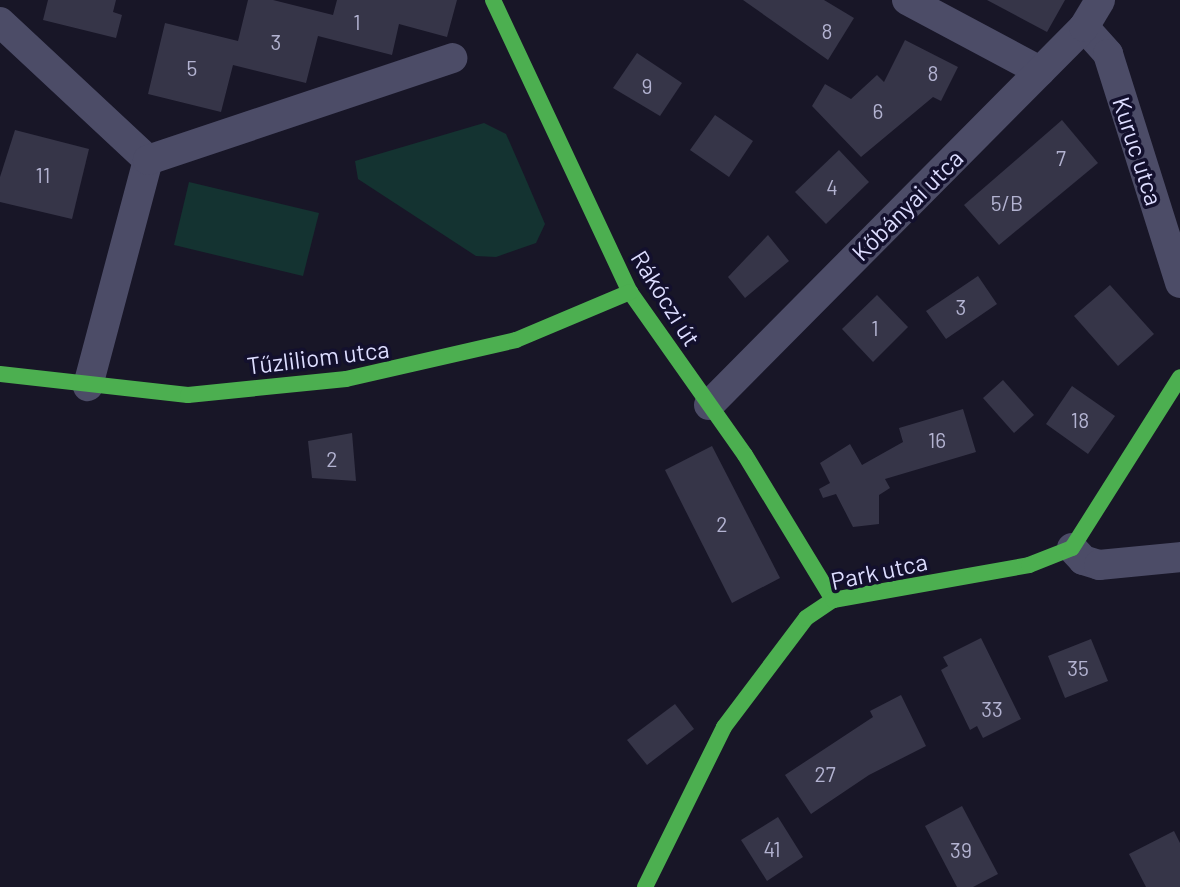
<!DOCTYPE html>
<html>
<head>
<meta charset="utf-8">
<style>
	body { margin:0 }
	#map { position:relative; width:1180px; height:887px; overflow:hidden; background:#181627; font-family:Barlow,sans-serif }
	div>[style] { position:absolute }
	.green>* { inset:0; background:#143331 }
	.building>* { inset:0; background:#363548 }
	.street>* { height:30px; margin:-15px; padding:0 15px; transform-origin:15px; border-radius:15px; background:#4c4c67 }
	.fast>* { height:16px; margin:-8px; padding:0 8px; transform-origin:8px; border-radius:8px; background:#4caf50 }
	span { translate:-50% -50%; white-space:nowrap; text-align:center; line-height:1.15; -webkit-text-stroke:7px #13102d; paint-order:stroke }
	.number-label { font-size:21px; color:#b3b3d1 }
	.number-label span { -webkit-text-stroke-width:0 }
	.street-label { font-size:24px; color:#ddf }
</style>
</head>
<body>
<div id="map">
	<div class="green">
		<i style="clip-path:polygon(484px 123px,506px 134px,524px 175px,545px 224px,536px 243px,496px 257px,476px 256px,358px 179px,355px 161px)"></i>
		<i style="clip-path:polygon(189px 182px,319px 213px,303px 276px,174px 245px)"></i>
	</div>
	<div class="building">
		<i style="clip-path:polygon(48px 0,116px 0,113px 12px,122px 15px,116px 38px,43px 20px)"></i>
		<i style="clip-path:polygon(248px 0,273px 0,333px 15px,337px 0,457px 0,447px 37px,399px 24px,392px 55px,318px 36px,306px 83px,233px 65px,221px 112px,148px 94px,165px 23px,238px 41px)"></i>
		<i style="clip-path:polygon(743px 0,824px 0,854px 18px,828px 60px)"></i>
		<i style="clip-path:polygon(987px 0,1065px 0,1047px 32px)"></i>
		<i style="clip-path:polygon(905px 40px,958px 67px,941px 101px,933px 97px,861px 157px,812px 106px,825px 84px,851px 99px,877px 75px,884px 82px)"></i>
		<i style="clip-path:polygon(637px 53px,682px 83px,660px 116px,613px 88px)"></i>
		<i style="clip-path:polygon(715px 115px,753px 141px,729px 177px,690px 150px)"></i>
		<i style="clip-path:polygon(1062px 120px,1098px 163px,999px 245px,964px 205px)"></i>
		<i style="clip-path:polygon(15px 130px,89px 149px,72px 219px,0 202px,0 177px)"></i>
		<i style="clip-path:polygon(839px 150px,869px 182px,826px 224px,795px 192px)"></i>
		<i style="clip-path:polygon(768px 235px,789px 261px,745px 298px,728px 277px)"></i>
		<i style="clip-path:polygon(978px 276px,997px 304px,946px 339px,926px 311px)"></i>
		<i style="clip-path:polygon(1110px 285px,1154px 334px,1118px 366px,1074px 316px)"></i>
		<i style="clip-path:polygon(877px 295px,908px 327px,873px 362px,842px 329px)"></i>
		<i style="clip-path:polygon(1003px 380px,1034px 415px,1014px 433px,983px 398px)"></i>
		<i style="clip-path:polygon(1072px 386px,1115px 416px,1088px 454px,1046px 424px)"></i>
		<i style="clip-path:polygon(963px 409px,976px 452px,885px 479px,890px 488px,879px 495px,879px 524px,853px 527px,836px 494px,823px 498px,819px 489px,830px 483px,820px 463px,850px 444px,862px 465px,903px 442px,899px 428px)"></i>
		<i style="clip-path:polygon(352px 433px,356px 481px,312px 478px,308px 441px)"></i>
		<i style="clip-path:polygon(712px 446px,780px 578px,732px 603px,665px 470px)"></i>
		<i style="clip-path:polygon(981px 638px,1021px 719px,983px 738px,977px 726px,970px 730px,941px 670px,948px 666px,943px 657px)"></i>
		<i style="clip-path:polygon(1091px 639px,1108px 681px,1065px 698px,1048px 656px)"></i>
		<i style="clip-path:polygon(901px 695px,926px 746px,869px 775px,811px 814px,785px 775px,873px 717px,870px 711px)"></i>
		<i style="clip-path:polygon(675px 704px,694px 729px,647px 765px,627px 740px)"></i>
		<i style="clip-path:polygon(962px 806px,998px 874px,973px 887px,957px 887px,925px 826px)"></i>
		<i style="clip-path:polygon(778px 817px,803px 857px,767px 881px,741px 840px)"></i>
		<i style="clip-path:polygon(1174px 831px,1180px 843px,1180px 887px,1146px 887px,1129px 854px)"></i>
	</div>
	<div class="street">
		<i style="left:907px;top:0;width:151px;rotate:28.1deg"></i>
		<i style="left:0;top:22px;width:202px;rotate:43deg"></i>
		<i style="left:148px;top:160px;width:234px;rotate:104.9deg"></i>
		<i style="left:1084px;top:27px;width:36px;rotate:48deg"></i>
		<i style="left:1108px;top:54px;width:240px;rotate:72.5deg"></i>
		<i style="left:148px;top:160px;width:321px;rotate:-18.5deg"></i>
		<i style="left:709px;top:405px;width:532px;rotate:-45.23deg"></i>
		<i style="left:1084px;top:27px;width:31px;rotate:-59deg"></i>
		<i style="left:1072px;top:548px;width:16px;rotate:47deg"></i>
		<i style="left:1083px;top:560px;width:17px;rotate:17deg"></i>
		<i style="left:1099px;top:565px;width:81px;rotate:-5.6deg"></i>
	</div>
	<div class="fast">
		<i style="left:493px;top:0;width:323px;rotate:64.9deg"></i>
		<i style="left:630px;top:292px;width:199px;rotate:54.8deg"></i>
		<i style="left:745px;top:455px;width:170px;rotate:58.7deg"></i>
		<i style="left:0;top:374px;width:189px;rotate:6.4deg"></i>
		<i style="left:188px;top:395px;width:159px;rotate:-5.8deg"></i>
		<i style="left:346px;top:379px;width:174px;rotate:-12.9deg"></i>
		<i style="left:516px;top:340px;width:124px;rotate:-22.8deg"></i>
		<i style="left:645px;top:887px;width:178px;rotate:-63.7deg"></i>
		<i style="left:724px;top:727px;width:136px;rotate:-53deg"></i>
		<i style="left:806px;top:618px;width:32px;rotate:-34deg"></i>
		<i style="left:833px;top:600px;width:199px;rotate:-10.1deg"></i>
		<i style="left:1029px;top:565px;width:46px;rotate:-21.6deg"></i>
		<i style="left:1072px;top:548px;width:202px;rotate:-57.7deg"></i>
	</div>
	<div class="number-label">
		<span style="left:357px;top:22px">1</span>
		<span style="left:827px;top:31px">8</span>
		<span style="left:276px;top:42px">3</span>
		<span style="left:192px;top:68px">5</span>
		<span style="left:933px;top:73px">8</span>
		<span style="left:647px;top:86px">9</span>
		<span style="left:878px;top:111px">6</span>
		<span style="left:1061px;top:158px">7</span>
		<span style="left:43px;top:175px">11</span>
		<span style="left:832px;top:187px">4</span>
		<span style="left:1007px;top:203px">5/B</span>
		<span style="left:961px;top:307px">3</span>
		<span style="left:875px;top:328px">1</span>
		<span style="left:1080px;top:420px">18</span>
		<span style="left:937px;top:440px">16</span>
		<span style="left:332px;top:459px">2</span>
		<span style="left:722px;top:524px">2</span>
		<span style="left:1078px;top:668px">35</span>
		<span style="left:992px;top:709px">33</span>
		<span style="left:825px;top:774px">27</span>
		<span style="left:772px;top:849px">41</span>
		<span style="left:961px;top:850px">39</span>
	</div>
	<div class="street-label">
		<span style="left:1138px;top:151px;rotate:72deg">Kuruc utca</span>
		<span style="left:907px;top:205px;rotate:-45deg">Kőbányai utca</span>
		<span style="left:666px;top:298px;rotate:58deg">Rákóczi út</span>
		<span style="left:318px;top:357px;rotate:-7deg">Tűzliliom utca</span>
		<span style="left:879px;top:571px;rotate:-12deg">Park utca</span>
	</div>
</div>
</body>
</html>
